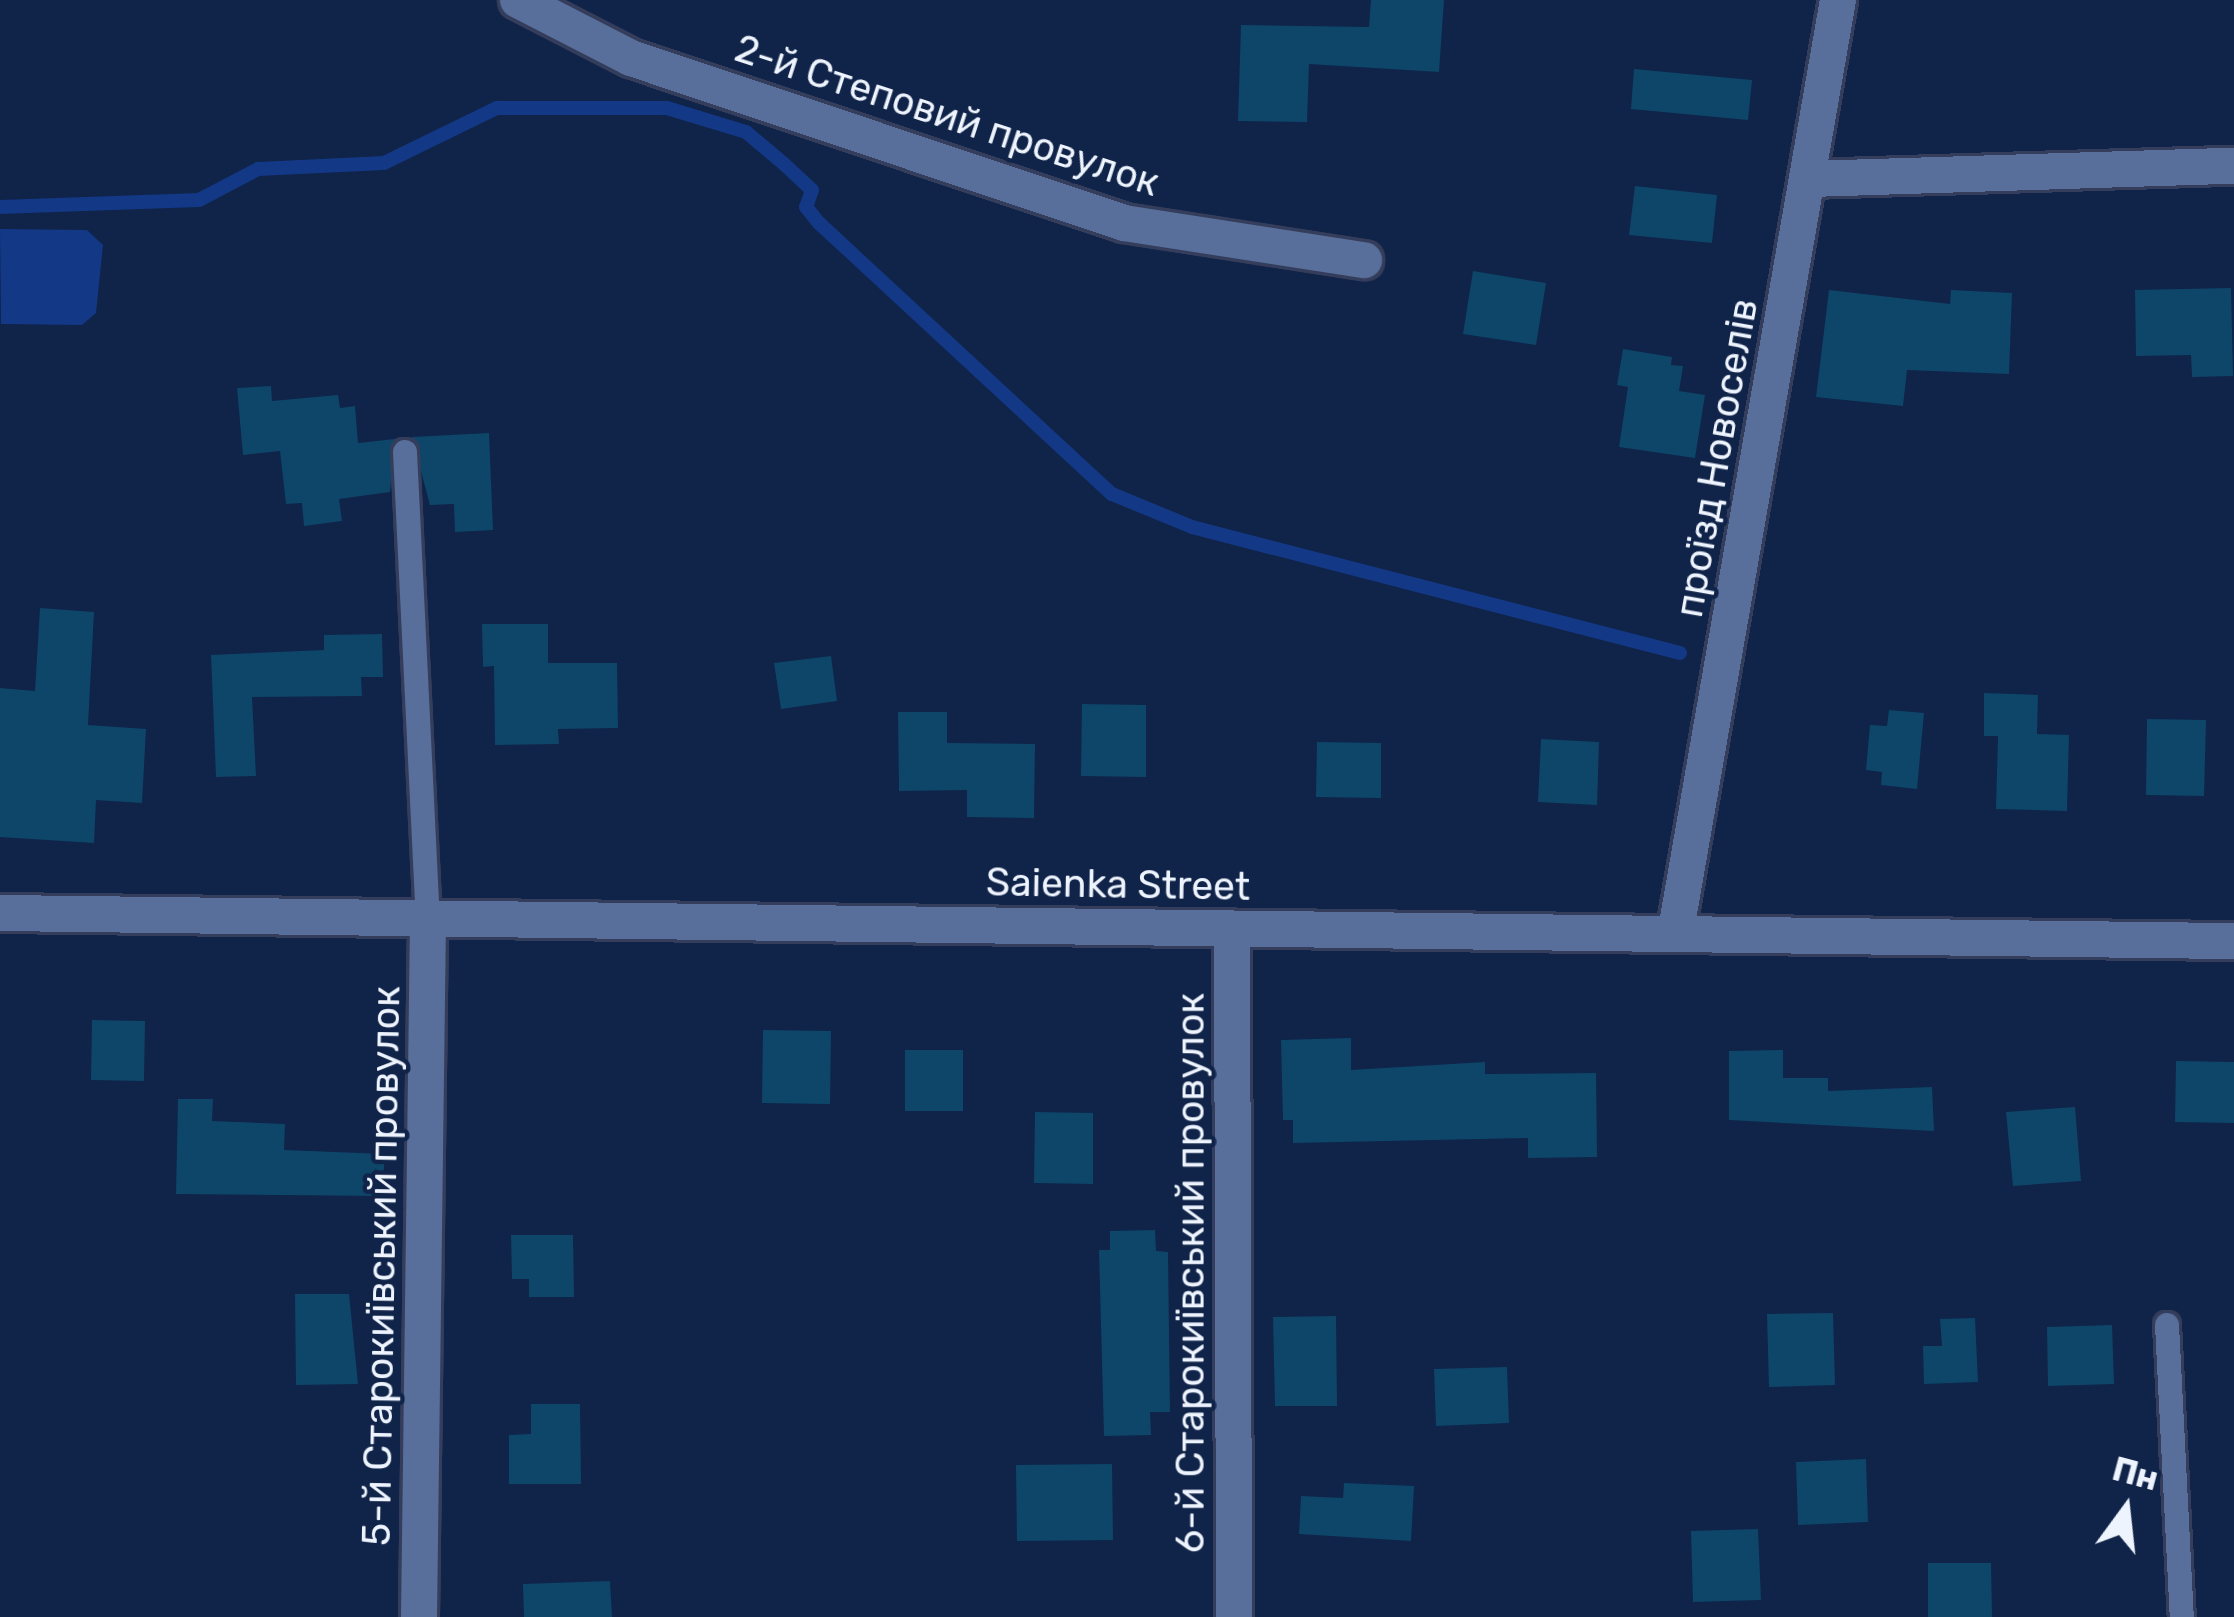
<!DOCTYPE html>
<html>
<head>
<meta charset="utf-8">
<style>
	body { margin:0 }
	#map { position:relative; width:2234px; height:1617px; overflow:hidden; background:#102348; font-family:Rubik,sans-serif }
	div>[style] { position:absolute }
	.water>* { inset:0; background:#133885 }
	.stream>* { height:14px; margin:-7px; padding:0 7px; transform-origin:7px; border-radius:7px; background:#133885 }
	.building>* { inset:0; background:#0d4669 }
	.roads { filter:drop-shadow(3px 0 #343d5b) drop-shadow(-3px 0 #343d5b) drop-shadow(0 3px #343d5b) drop-shadow(0 -3px #343d5b) }
	.service>* { height:24px; margin:-12px; padding:0 12px; transform-origin:12px; border-radius:12px; background:#586f9b }
	.minor>* { height:36px; margin:-18px; padding:0 18px; transform-origin:18px; border-radius:18px; background:#586f9b }
	.tertiary>* { height:36px; margin:-18px; padding:0 18px; transform-origin:18px; border-radius:18px; background:#586f9b }
	span { translate:-50% -50%; white-space:nowrap; text-align:center; line-height:1.15; -webkit-text-stroke:9px #102348; paint-order:stroke }
	.street-label { font-size:39px; color:#eef4fe }
	.north { position:absolute; left:2066px; top:1449px; width:120px; height:120px; -webkit-text-stroke:9px #102348; paint-order:stroke; rotate:15deg; font-size:33px; font-weight:700; line-height:48px; text-align:center; color:#eef4fe }
	.north::after { content:''; display:block; margin:auto; width:42px; height:54px; background:#eef4fe; clip-path:polygon(50% 0,100% 100%,50% 72%,0 100%) }
</style>
</head>
<body>
<div id="map">
	<div class="water">
		<i style="clip-path:polygon(0 229px,87px 230px,103px 245px,96px 313px,82px 325px,1px 324px)"></i>
	</div>
	<div class="stream">
		<i style="left:0;top:207px;width:199px;rotate:-2deg"></i>
		<i style="left:199px;top:200px;width:67px;rotate:-27.7deg"></i>
		<i style="left:258px;top:169px;width:126px;rotate:-2.7deg"></i>
		<i style="left:384px;top:163px;width:126px;rotate:-26deg"></i>
		<i style="left:497px;top:108px;width:170px"></i>
		<i style="left:667px;top:108px;width:83px;rotate:16.9deg"></i>
		<i style="left:746px;top:132px;width:50px;rotate:40.1deg"></i>
		<i style="left:784px;top:164px;width:38px;rotate:43deg"></i>
		<i style="left:812px;top:190px;width:18px;rotate:109deg"></i>
		<i style="left:806px;top:207px;width:21px;rotate:51deg"></i>
		<i style="left:819px;top:223px;width:399px;rotate:42.8deg"></i>
		<i style="left:1112px;top:494px;width:87px;rotate:22.4deg"></i>
		<i style="left:1192px;top:527px;width:504px;rotate:14.48deg"></i>
	</div>
	<div class="building">
		<i style="clip-path:polygon(1371px 0,1444px 0,1439px 72px,1309px 64px,1307px 122px,1238px 121px,1241px 25px,1369px 27px)"></i>
		<i style="clip-path:polygon(1634px 69px,1752px 80px,1748px 120px,1631px 109px)"></i>
		<i style="clip-path:polygon(1635px 186px,1717px 195px,1712px 243px,1629px 235px)"></i>
		<i style="clip-path:polygon(1473px 271px,1546px 283px,1536px 345px,1463px 334px)"></i>
		<i style="clip-path:polygon(2231px 288px,2233px 376px,2192px 377px,2191px 355px,2136px 356px,2135px 290px)"></i>
		<i style="clip-path:polygon(1829px 290px,1950px 304px,1951px 290px,2012px 293px,2009px 374px,1907px 370px,1903px 406px,1816px 397px)"></i>
		<i style="clip-path:polygon(1623px 349px,1672px 357px,1671px 365px,1683px 366px,1679px 391px,1705px 395px,1695px 458px,1619px 447px,1628px 387px,1617px 385px)"></i>
		<i style="clip-path:polygon(271px 386px,272px 401px,338px 395px,340px 408px,355px 406px,358px 443px,395px 439px,390px 492px,339px 499px,342px 521px,304px 526px,302px 503px,286px 504px,280px 451px,243px 455px,237px 388px)"></i>
		<i style="clip-path:polygon(489px 433px,493px 530px,455px 532px,454px 504px,430px 505px,412px 437px)"></i>
		<i style="clip-path:polygon(40px 608px,94px 612px,88px 725px,146px 729px,142px 803px,96px 800px,94px 843px,0 837px,0 688px,35px 691px)"></i>
		<i style="clip-path:polygon(482px 624px,548px 624px,548px 663px,617px 663px,618px 728px,558px 729px,559px 744px,495px 745px,494px 666px,483px 667px)"></i>
		<i style="clip-path:polygon(382px 634px,383px 677px,361px 677px,362px 696px,252px 697px,256px 776px,216px 777px,211px 655px,324px 650px,324px 635px)"></i>
		<i style="clip-path:polygon(831px 656px,837px 701px,781px 709px,774px 663px)"></i>
		<i style="clip-path:polygon(1984px 693px,2038px 695px,2037px 734px,2069px 735px,2067px 811px,1996px 809px,1998px 736px,1984px 736px)"></i>
		<i style="clip-path:polygon(1082px 704px,1146px 705px,1146px 777px,1081px 776px)"></i>
		<i style="clip-path:polygon(1889px 710px,1924px 713px,1917px 789px,1881px 785px,1882px 772px,1866px 770px,1870px 725px,1887px 726px)"></i>
		<i style="clip-path:polygon(898px 712px,947px 712px,947px 743px,1035px 744px,1034px 818px,967px 817px,967px 790px,899px 791px)"></i>
		<i style="clip-path:polygon(2147px 719px,2206px 720px,2204px 796px,2146px 795px)"></i>
		<i style="clip-path:polygon(1541px 739px,1599px 742px,1597px 805px,1538px 802px)"></i>
		<i style="clip-path:polygon(1317px 742px,1381px 743px,1381px 798px,1316px 797px)"></i>
		<i style="clip-path:polygon(92px 1020px,145px 1021px,144px 1081px,91px 1080px)"></i>
		<i style="clip-path:polygon(763px 1030px,831px 1031px,830px 1104px,762px 1103px)"></i>
		<i style="clip-path:polygon(1351px 1038px,1351px 1070px,1485px 1062px,1485px 1074px,1596px 1073px,1597px 1157px,1528px 1158px,1528px 1138px,1293px 1143px,1293px 1120px,1283px 1120px,1281px 1040px)"></i>
		<i style="clip-path:polygon(905px 1050px,963px 1050px,963px 1111px,905px 1111px)"></i>
		<i style="clip-path:polygon(1783px 1050px,1783px 1078px,1828px 1078px,1828px 1091px,1932px 1087px,1934px 1131px,1729px 1120px,1729px 1051px)"></i>
		<i style="clip-path:polygon(2176px 1061px,2234px 1062px,2234px 1123px,2175px 1122px)"></i>
		<i style="clip-path:polygon(178px 1099px,213px 1099px,212px 1121px,285px 1124px,284px 1150px,385px 1154px,382px 1196px,176px 1194px)"></i>
		<i style="clip-path:polygon(2075px 1107px,2081px 1181px,2013px 1186px,2006px 1112px)"></i>
		<i style="clip-path:polygon(1035px 1112px,1093px 1113px,1093px 1184px,1034px 1183px)"></i>
		<i style="clip-path:polygon(1155px 1230px,1156px 1251px,1168px 1252px,1170px 1412px,1150px 1412px,1151px 1435px,1104px 1436px,1099px 1250px,1110px 1250px,1110px 1231px)"></i>
		<i style="clip-path:polygon(511px 1235px,573px 1235px,574px 1297px,529px 1297px,529px 1279px,512px 1279px)"></i>
		<i style="clip-path:polygon(295px 1294px,349px 1294px,358px 1384px,296px 1385px)"></i>
		<i style="clip-path:polygon(1833px 1313px,1835px 1385px,1769px 1387px,1767px 1314px)"></i>
		<i style="clip-path:polygon(1336px 1316px,1337px 1406px,1275px 1406px,1273px 1317px)"></i>
		<i style="clip-path:polygon(1975px 1318px,1978px 1382px,1924px 1384px,1923px 1346px,1942px 1346px,1940px 1319px)"></i>
		<i style="clip-path:polygon(2112px 1325px,2114px 1384px,2048px 1386px,2047px 1327px)"></i>
		<i style="clip-path:polygon(1507px 1367px,1509px 1423px,1436px 1426px,1434px 1369px)"></i>
		<i style="clip-path:polygon(531px 1404px,580px 1404px,581px 1484px,509px 1484px,509px 1435px,531px 1434px)"></i>
		<i style="clip-path:polygon(1866px 1459px,1868px 1522px,1798px 1525px,1796px 1462px)"></i>
		<i style="clip-path:polygon(1112px 1464px,1113px 1540px,1017px 1541px,1016px 1465px)"></i>
		<i style="clip-path:polygon(1344px 1483px,1414px 1486px,1411px 1541px,1299px 1534px,1301px 1496px,1343px 1498px)"></i>
		<i style="clip-path:polygon(1758px 1529px,1761px 1600px,1693px 1602px,1691px 1531px)"></i>
		<i style="clip-path:polygon(1928px 1563px,1991px 1563px,1992px 1617px,1928px 1617px)"></i>
		<i style="clip-path:polygon(610px 1581px,612px 1617px,524px 1617px,523px 1584px)"></i>
	</div>
	<div class="roads">
		<div class="service">
			<i style="left:405px;top:452px;width:465px;rotate:87.2deg"></i>
			<i style="left:2167px;top:1325px;width:292px;rotate:87.1deg"></i>
		</div>
		<div class="minor">
			<i style="left:518px;top:0;width:127px;rotate:27.2deg"></i>
			<i style="left:631px;top:58px;width:520px;rotate:18.5deg"></i>
			<i style="left:1124px;top:223px;width:243px;rotate:8.8deg"></i>
			<i style="left:1810px;top:179px;width:424px;rotate:-1.8deg"></i>
			<i style="left:1232px;top:929px;width:688px;rotate:89.83deg"></i>
			<i style="left:1676px;top:930px;width:944px;rotate:-80.12deg"></i>
			<i style="left:419px;top:1617px;width:701px;rotate:-89.26deg"></i>
		</div>
		<div class="tertiary">
			<i style="left:0;top:913px;width:2234px;rotate:0.72deg"></i>
		</div>
	</div>
	<div class="street-label">
		<span style="left:947px;top:116px;rotate:18deg">2-й Степовий провулок</span>
		<span style="left:1717px;top:458px;rotate:-80deg">проїзд Новоселів</span>
		<span style="left:1118px;top:885px;rotate:1deg">Saienka Street</span>
		<span style="left:382px;top:1266px;rotate:-89deg">5-й Старокиївський провулок</span>
		<span style="left:1191px;top:1273px;rotate:-90deg">6-й Старокиївський провулок</span>
	</div>
	<div class="north">Пн</div>
</div>
</body>
</html>
